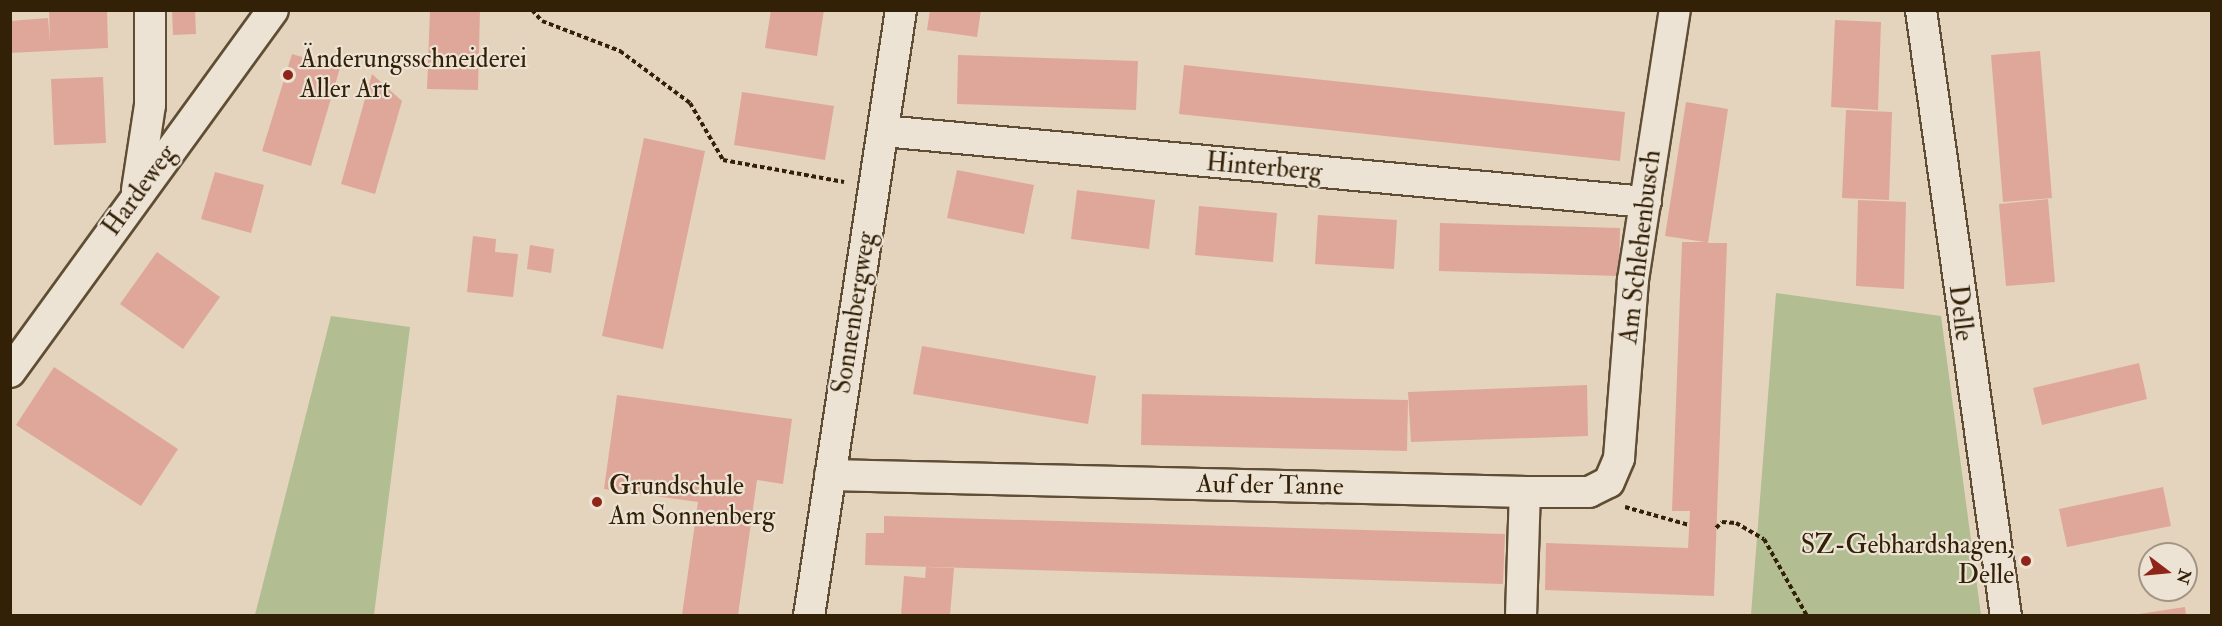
<!DOCTYPE html>
<html>
<head>
<meta charset="utf-8">
<style>
	body { margin:0 }
	#map { position:relative; width:2222px; height:626px; overflow:hidden; background:#e4d4bd; font-family:"IM FELL Double Pica",serif }
	div>[style] { position:absolute }
	.green>* { inset:0; background:#b2bd92 }
	.building>* { inset:0; background:#dfa79a }
	.path>* { height:4px; margin-top:-2px; transform-origin:0; background:repeating-linear-gradient(90deg,#332107 0 4.5px,transparent 0 7.5px) }
	.roads { filter:drop-shadow(2px 0 #5f4e34) drop-shadow(-2px 0 #5f4e34) drop-shadow(0 2px #5f4e34) drop-shadow(0 -2px #5f4e34) }
	.minor>* { height:30px; margin:-15px; padding:0 15px; transform-origin:15px; border-radius:15px; background:#ede3d4 }
	.dots>* { width:16px; height:16px; translate:-50% -50%; box-sizing:border-box; border:3px solid #ede3d4; border-radius:50% }
	span { translate:-50% -50%; white-space:nowrap; text-align:center; line-height:1.15; -webkit-text-stroke:4.5px #ede3d4; paint-order:stroke }
	.poi-label { font-size:26px; color:#332107 }
	.left { translate:0 -50%; text-align:left }
	.right { translate:-100% -50%; text-align:right }
	.street-label { font-size:26px; color:#332107 }
	.frame { position:absolute; inset:0; border:12px solid #332107; pointer-events:none }
	.north { position:absolute; left:2138px; top:542px; width:60px; height:60px; box-sizing:border-box; background:#ede3d4; border:2px solid #a39582; border-radius:50%; rotate:106deg; font-size:16px; font-weight:700; line-height:24px; text-align:center; color:#332107 }
	.north::after { content:''; display:block; margin:auto; width:21px; height:27px; background:#8f2418; clip-path:polygon(50% 0,100% 100%,50% 72%,0 100%) }
</style>
</head>
<body>
<div id="map">
	<div class="green">
		<i style="clip-path:polygon(1776px 293px,1941px 316px,1981px 615px,1751px 615px)"></i>
		<i style="clip-path:polygon(331px 316px,410px 327px,374px 615px,255px 615px)"></i>
	</div>
	<div class="building">
		<i style="clip-path:polygon(49px 10px,107px 10px,108px 48px,10px 53px,10px 21px,48px 18px,50px 42px)"></i>
		<i style="clip-path:polygon(172px 10px,195px 10px,196px 34px,173px 35px)"></i>
		<i style="clip-path:polygon(430px 10px,480px 10px,478px 90px,427px 89px)"></i>
		<i style="clip-path:polygon(771px 10px,824px 10px,817px 56px,765px 48px)"></i>
		<i style="clip-path:polygon(930px 10px,981px 10px,977px 37px,927px 30px)"></i>
		<i style="clip-path:polygon(1835px 20px,1881px 22px,1878px 110px,1831px 107px)"></i>
		<i style="clip-path:polygon(2040px 51px,2052px 198px,2003px 202px,1991px 55px)"></i>
		<i style="clip-path:polygon(292px 54px,340px 68px,311px 166px,262px 151px)"></i>
		<i style="clip-path:polygon(958px 55px,1138px 61px,1136px 110px,957px 104px)"></i>
		<i style="clip-path:polygon(1184px 65px,1625px 112px,1620px 161px,1179px 114px)"></i>
		<i style="clip-path:polygon(372px 74px,402px 101px,375px 194px,341px 184px)"></i>
		<i style="clip-path:polygon(103px 77px,106px 143px,54px 145px,51px 79px)"></i>
		<i style="clip-path:polygon(742px 92px,834px 106px,825px 160px,734px 145px)"></i>
		<i style="clip-path:polygon(1686px 102px,1728px 109px,1708px 243px,1727px 243px,1714px 596px,1545px 590px,1546px 543px,1688px 548px,1690px 511px,1672px 511px,1682px 242px,1705px 242px,1665px 236px)"></i>
		<i style="clip-path:polygon(1846px 110px,1892px 112px,1889px 200px,1842px 198px)"></i>
		<i style="clip-path:polygon(644px 138px,705px 151px,663px 349px,602px 336px)"></i>
		<i style="clip-path:polygon(957px 170px,1034px 185px,1024px 234px,947px 218px)"></i>
		<i style="clip-path:polygon(215px 172px,264px 185px,251px 233px,201px 219px)"></i>
		<i style="clip-path:polygon(1077px 190px,1155px 200px,1149px 249px,1071px 239px)"></i>
		<i style="clip-path:polygon(2048px 199px,2055px 282px,2006px 286px,1999px 204px)"></i>
		<i style="clip-path:polygon(1858px 200px,1906px 202px,1904px 289px,1856px 286px)"></i>
		<i style="clip-path:polygon(1199px 206px,1277px 213px,1273px 262px,1195px 255px)"></i>
		<i style="clip-path:polygon(1318px 215px,1397px 220px,1394px 269px,1315px 264px)"></i>
		<i style="clip-path:polygon(1440px 223px,1620px 228px,1619px 276px,1439px 271px)"></i>
		<i style="clip-path:polygon(473px 236px,496px 239px,495px 252px,518px 254px,513px 297px,467px 292px)"></i>
		<i style="clip-path:polygon(530px 245px,554px 249px,551px 273px,527px 269px)"></i>
		<i style="clip-path:polygon(157px 252px,220px 297px,183px 349px,120px 304px)"></i>
		<i style="clip-path:polygon(922px 346px,1096px 376px,1088px 424px,913px 394px)"></i>
		<i style="clip-path:polygon(2139px 363px,2147px 399px,2042px 425px,2033px 388px)"></i>
		<i style="clip-path:polygon(54px 367px,178px 449px,141px 506px,16px 425px)"></i>
		<i style="clip-path:polygon(1587px 385px,1588px 436px,1411px 442px,1408px 392px)"></i>
		<i style="clip-path:polygon(1142px 394px,1408px 400px,1407px 451px,1141px 445px)"></i>
		<i style="clip-path:polygon(617px 395px,792px 419px,783px 484px,757px 480px,738px 615px,682px 615px,698px 502px,604px 489px)"></i>
		<i style="clip-path:polygon(2163px 487px,2171px 526px,2067px 547px,2059px 509px)"></i>
		<i style="clip-path:polygon(884px 516px,1505px 534px,1503px 584px,865px 565px,866px 533px,884px 533px)"></i>
		<i style="clip-path:polygon(926px 567px,954px 568px,950px 615px,901px 615px,904px 576px,925px 578px)"></i>
		<i style="clip-path:polygon(2185px 607px,2186px 615px,2139px 615px,2139px 614px)"></i>
	</div>
	<div class="path">
		<i style="left:532px;top:10px;width:15px;rotate:48deg"></i>
		<i style="left:542px;top:21px;width:84px;rotate:21deg"></i>
		<i style="left:620px;top:51px;width:87px;rotate:36.6deg"></i>
		<i style="left:690px;top:103px;width:66px;rotate:59.9deg"></i>
		<i style="left:723px;top:160px;width:123px;rotate:10.3deg"></i>
		<i style="left:1625px;top:507px;width:66px;rotate:15.7deg"></i>
		<i style="left:1716px;top:528px;width:8px;rotate:-45deg"></i>
		<i style="left:1722px;top:522px;width:14px;rotate:4deg"></i>
		<i style="left:1736px;top:523px;width:32px;rotate:30deg"></i>
		<i style="left:1764px;top:539px;width:88px;rotate:60.8deg"></i>
	</div>
	<div class="roads">
		<div class="minor">
			<i style="left:1921px;top:10px;width:612px;rotate:82.02deg"></i>
			<i style="left:883px;top:131px;width:766px;rotate:5.32deg"></i>
			<i style="left:137px;top:190px;width:86px;rotate:-81.3deg"></i>
			<i style="left:150px;top:105px;width:95px;rotate:-90deg"></i>
			<i style="left:10px;top:372px;width:447px;rotate:-54deg"></i>
			<i style="left:830px;top:475px;width:695px;rotate:1.4deg"></i>
			<i style="left:1525px;top:492px;width:64px"></i>
			<i style="left:1589px;top:492px;width:22px;rotate:-27deg"></i>
			<i style="left:1609px;top:482px;width:26px;rotate:-67deg"></i>
			<i style="left:1619px;top:458px;width:179px;rotate:-85.5deg"></i>
			<i style="left:1633px;top:280px;width:273px;rotate:-81.2deg"></i>
			<i style="left:809px;top:616px;width:613px;rotate:-81.37deg"></i>
			<i style="left:1521px;top:616px;width:124px;rotate:-88.2deg"></i>
		</div>
	</div>
	<div class="dots">
		<i style="left:288px;top:75px;background:#8f2418"></i>
		<i style="left:597px;top:502px;background:#8f2418"></i>
		<i style="left:2026px;top:561px;background:#8f2418"></i>
	</div>
	<div class="poi-label">
		<span class="left" style="left:300px;top:75px">Änderungsschneiderei<br>Aller Art</span>
		<span class="left" style="left:609px;top:502px">Grundschule<br>Am Sonnenberg</span>
		<span class="right" style="left:2014px;top:561px">SZ-Gebhardshagen,<br>Delle</span>
	</div>
	<div class="street-label">
		<span style="left:1264px;top:168px;rotate:5deg">Hinterberg</span>
		<span style="left:140px;top:191px;rotate:-54deg">Hardeweg</span>
		<span style="left:1641px;top:247px;rotate:-83deg">Am Schlehenbusch</span>
		<span style="left:855px;top:313px;rotate:-81deg">Sonnenbergweg</span>
		<span style="left:1960px;top:313px;rotate:83deg">Delle</span>
		<span style="left:1270px;top:486px;rotate:1deg">Auf der Tanne</span>
	</div>
	<div class="frame"></div>
	<div class="north">N</div>
</div>
</body>
</html>
